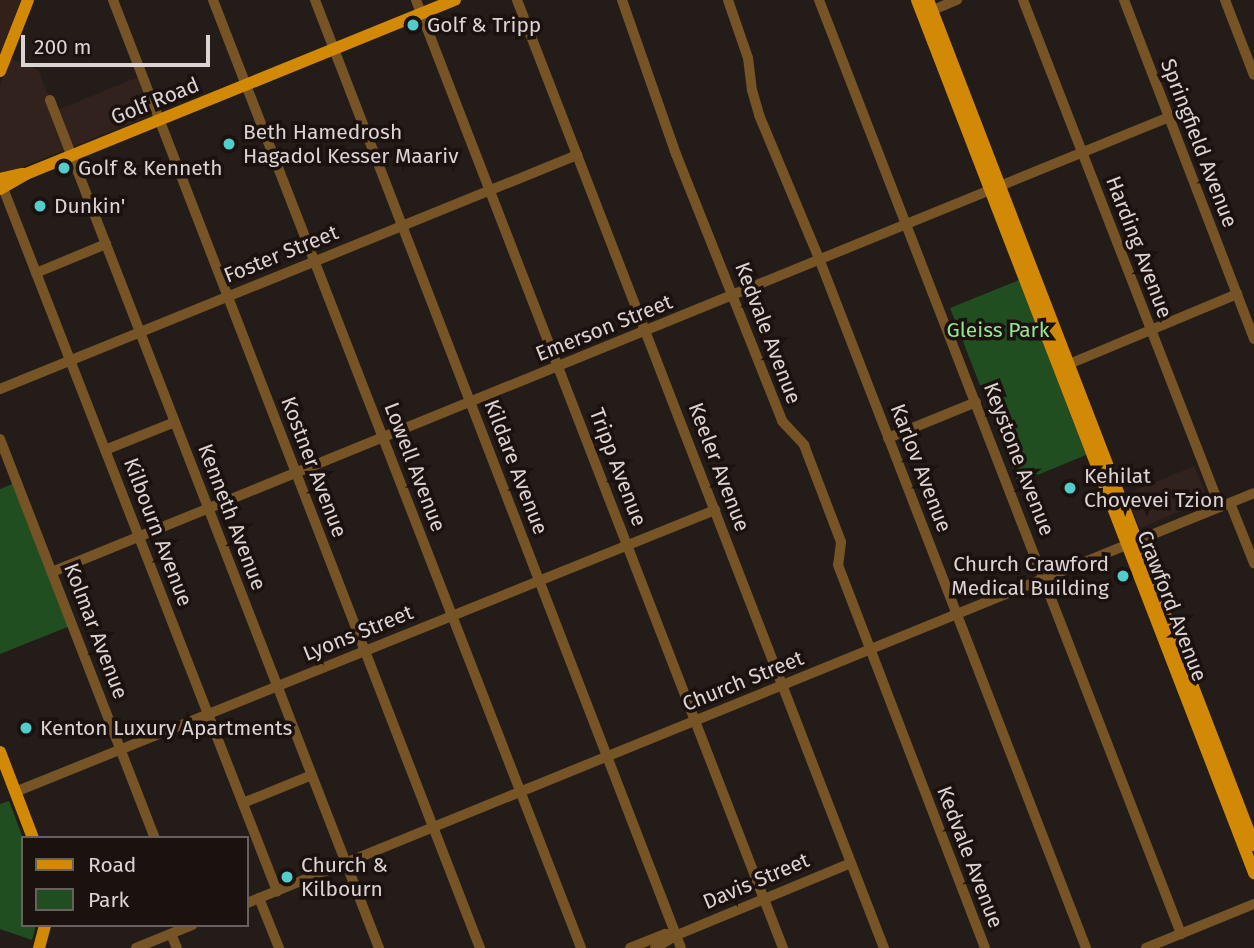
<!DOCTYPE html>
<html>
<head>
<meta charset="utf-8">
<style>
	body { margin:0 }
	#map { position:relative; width:1254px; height:948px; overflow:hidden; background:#241c18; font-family:"Fira Sans",sans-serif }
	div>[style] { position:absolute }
	.built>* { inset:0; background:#31221d }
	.medical>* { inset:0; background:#322019 }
	.green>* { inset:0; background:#214e21 }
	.minor>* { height:10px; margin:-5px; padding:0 5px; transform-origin:5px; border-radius:5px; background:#775426 }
	.major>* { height:12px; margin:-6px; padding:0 6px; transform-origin:6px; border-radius:6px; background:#d18906 }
	.dots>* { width:19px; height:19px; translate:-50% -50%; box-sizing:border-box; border:4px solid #1b1210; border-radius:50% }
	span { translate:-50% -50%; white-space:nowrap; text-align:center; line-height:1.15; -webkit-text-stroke:7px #1b1210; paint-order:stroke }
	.poi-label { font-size:21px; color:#dbd4d2 }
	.left { translate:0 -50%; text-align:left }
	.right { translate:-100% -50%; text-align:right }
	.street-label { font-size:21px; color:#dbd4d2 }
	.park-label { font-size:21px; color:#94e691 }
	.legend { position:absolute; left:21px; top:836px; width:228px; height:91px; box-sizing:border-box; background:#1b1210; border:2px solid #68605e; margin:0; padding:9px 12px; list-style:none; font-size:21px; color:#dbd4d2 }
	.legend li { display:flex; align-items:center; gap:14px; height:35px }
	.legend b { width:35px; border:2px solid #68605e }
	.scale { position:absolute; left:21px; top:35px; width:189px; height:32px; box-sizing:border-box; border:4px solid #dbd4d2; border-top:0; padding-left:9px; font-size:21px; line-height:24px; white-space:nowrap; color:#dbd4d2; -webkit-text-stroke:5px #1b1210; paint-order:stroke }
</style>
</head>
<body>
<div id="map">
	<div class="built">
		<i style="clip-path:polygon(10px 58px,38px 70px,55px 111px,138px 77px,152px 115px,0 176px,0 85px)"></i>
		<i style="clip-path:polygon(1194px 466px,1208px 500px,1140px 528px,1126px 494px)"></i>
	</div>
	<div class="medical">
		<i style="clip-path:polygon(0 0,21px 0,0 53px)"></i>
	</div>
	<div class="green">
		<i style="clip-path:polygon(1019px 280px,1086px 455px,1018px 483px,950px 308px)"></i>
		<i style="clip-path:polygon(15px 483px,70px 626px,0 654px,0 489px)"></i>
		<i style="clip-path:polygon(9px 801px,23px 838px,23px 925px,36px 925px,32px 940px,0 929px,0 804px)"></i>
	</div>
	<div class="minor">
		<i style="left:113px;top:0;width:1017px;rotate:68.84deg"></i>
		<i style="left:213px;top:0;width:1017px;rotate:68.78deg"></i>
		<i style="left:315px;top:0;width:1016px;rotate:68.89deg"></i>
		<i style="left:416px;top:0;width:1017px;rotate:68.84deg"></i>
		<i style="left:517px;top:0;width:1017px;rotate:68.84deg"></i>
		<i style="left:622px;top:0;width:163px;rotate:70.7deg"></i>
		<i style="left:676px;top:154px;width:287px;rotate:68.3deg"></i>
		<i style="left:782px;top:421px;width:33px;rotate:47deg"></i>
		<i style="left:804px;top:445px;width:104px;rotate:69.1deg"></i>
		<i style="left:841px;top:542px;width:23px;rotate:97deg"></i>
		<i style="left:838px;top:565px;width:410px;rotate:69deg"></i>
		<i style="left:728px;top:0;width:61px;rotate:71deg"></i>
		<i style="left:748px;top:58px;width:32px;rotate:83deg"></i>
		<i style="left:752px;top:90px;width:26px;rotate:74deg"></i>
		<i style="left:759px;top:115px;width:158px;rotate:67.3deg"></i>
		<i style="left:820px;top:261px;width:737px;rotate:68.83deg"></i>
		<i style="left:819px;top:0;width:1002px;rotate:68.81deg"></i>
		<i style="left:1023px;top:0;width:544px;rotate:68.77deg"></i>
		<i style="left:1124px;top:0;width:363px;rotate:69deg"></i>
		<i style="left:1225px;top:0;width:80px;rotate:68.9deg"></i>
		<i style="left:926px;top:13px;width:34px;rotate:-23deg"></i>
		<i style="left:50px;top:100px;width:910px;rotate:68.8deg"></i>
		<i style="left:3px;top:188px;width:755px;rotate:68.71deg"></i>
		<i style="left:36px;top:273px;width:76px;rotate:-22.5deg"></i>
		<i style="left:1062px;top:367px;width:190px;rotate:-22.6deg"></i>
		<i style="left:0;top:389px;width:623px;rotate:-22.07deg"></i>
		<i style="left:888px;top:438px;width:95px;rotate:-22.2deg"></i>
		<i style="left:0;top:439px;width:428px;rotate:68.8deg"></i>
		<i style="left:105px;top:450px;width:75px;rotate:-21.8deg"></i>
		<i style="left:1230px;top:503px;width:65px;rotate:68.2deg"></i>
		<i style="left:52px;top:572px;width:1206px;rotate:-22.16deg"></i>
		<i style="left:15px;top:792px;width:755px;rotate:-21.94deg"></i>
		<i style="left:243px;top:803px;width:74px;rotate:-22.1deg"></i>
		<i style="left:259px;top:898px;width:54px;rotate:68.2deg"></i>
		<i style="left:247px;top:903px;width:1087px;rotate:-22.15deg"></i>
		<i style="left:171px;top:934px;width:15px;rotate:67deg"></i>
		<i style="left:136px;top:948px;width:61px;rotate:-22.3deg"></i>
		<i style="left:630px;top:948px;width:38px;rotate:-22deg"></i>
		<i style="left:665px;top:934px;width:12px;rotate:5deg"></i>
		<i style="left:655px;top:948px;width:26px;rotate:-31deg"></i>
		<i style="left:677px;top:935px;width:188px;rotate:-22.5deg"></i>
		<i style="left:1146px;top:948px;width:117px;rotate:-22.2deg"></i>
	</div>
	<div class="major">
		<i style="left:917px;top:0;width:936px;rotate:68.89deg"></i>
		<i style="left:928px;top:0;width:906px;rotate:68.9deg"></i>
		<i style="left:0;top:71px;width:76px;rotate:-68.5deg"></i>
		<i style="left:0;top:179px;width:23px;rotate:-13deg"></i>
		<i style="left:0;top:189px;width:30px;rotate:-30deg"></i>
		<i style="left:26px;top:174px;width:463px;rotate:-22.1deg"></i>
		<i style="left:0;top:752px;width:92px;rotate:69deg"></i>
		<i style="left:39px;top:948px;width:24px;rotate:-75deg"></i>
	</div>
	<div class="dots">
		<i style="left:413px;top:25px;background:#52cdcc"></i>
		<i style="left:229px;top:144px;background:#52cdcc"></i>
		<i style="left:64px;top:168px;background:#52cdcc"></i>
		<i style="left:40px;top:206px;background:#52cdcc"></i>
		<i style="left:1070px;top:488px;background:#52cdcc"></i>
		<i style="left:1123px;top:576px;background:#52cdcc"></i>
		<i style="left:26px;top:728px;background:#52cdcc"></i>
		<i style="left:287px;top:877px;background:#52cdcc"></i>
	</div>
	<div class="poi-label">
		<span class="left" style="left:427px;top:25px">Golf &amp; Tripp</span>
		<span class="left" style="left:243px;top:144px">Beth Hamedrosh<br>Hagadol Kesser Maariv</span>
		<span class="left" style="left:78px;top:168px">Golf &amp; Kenneth</span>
		<span class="left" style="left:54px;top:206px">Dunkin'</span>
		<span class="left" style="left:1084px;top:488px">Kehilat<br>Chovevei Tzion</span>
		<span class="right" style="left:1109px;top:576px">Church Crawford<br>Medical Building</span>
		<span class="left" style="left:40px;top:728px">Kenton Luxury Apartments</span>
		<span class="left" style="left:301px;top:877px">Church &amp;<br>Kilbourn</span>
	</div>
	<div class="street-label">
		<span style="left:155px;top:101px;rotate:-22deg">Golf Road</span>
		<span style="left:1199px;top:143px;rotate:69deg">Springfield Avenue</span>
		<span style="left:1139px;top:247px;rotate:69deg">Harding Avenue</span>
		<span style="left:281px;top:254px;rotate:-22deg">Foster Street</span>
		<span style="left:604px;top:328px;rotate:-22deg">Emerson Street</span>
		<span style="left:768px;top:333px;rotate:69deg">Kedvale Avenue</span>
		<span style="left:1019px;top:459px;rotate:69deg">Keystone Avenue</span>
		<span style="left:314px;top:467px;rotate:69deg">Kostner Avenue</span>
		<span style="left:415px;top:467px;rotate:69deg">Lowell Avenue</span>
		<span style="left:516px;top:467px;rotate:69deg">Kildare Avenue</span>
		<span style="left:618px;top:467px;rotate:69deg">Tripp Avenue</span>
		<span style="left:719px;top:467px;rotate:69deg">Keeler Avenue</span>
		<span style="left:921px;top:468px;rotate:69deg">Karlov Avenue</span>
		<span style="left:232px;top:517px;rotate:69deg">Kenneth Avenue</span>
		<span style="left:158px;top:532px;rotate:69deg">Kilbourn Avenue</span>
		<span style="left:1172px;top:606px;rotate:69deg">Crawford Avenue</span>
		<span style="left:96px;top:631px;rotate:69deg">Kolmar Avenue</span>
		<span style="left:358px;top:633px;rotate:-22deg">Lyons Street</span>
		<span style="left:743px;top:681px;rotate:-22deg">Church Street</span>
		<span style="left:970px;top:857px;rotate:69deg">Kedvale Avenue</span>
		<span style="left:756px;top:881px;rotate:-23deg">Davis Street</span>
	</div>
	<div class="park-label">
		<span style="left:998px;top:330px">Gleiss Park</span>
	</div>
	<ul class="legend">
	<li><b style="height:9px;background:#d18906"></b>Road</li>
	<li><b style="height:19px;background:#214e21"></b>Park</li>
	</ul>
	<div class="scale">200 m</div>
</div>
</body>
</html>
